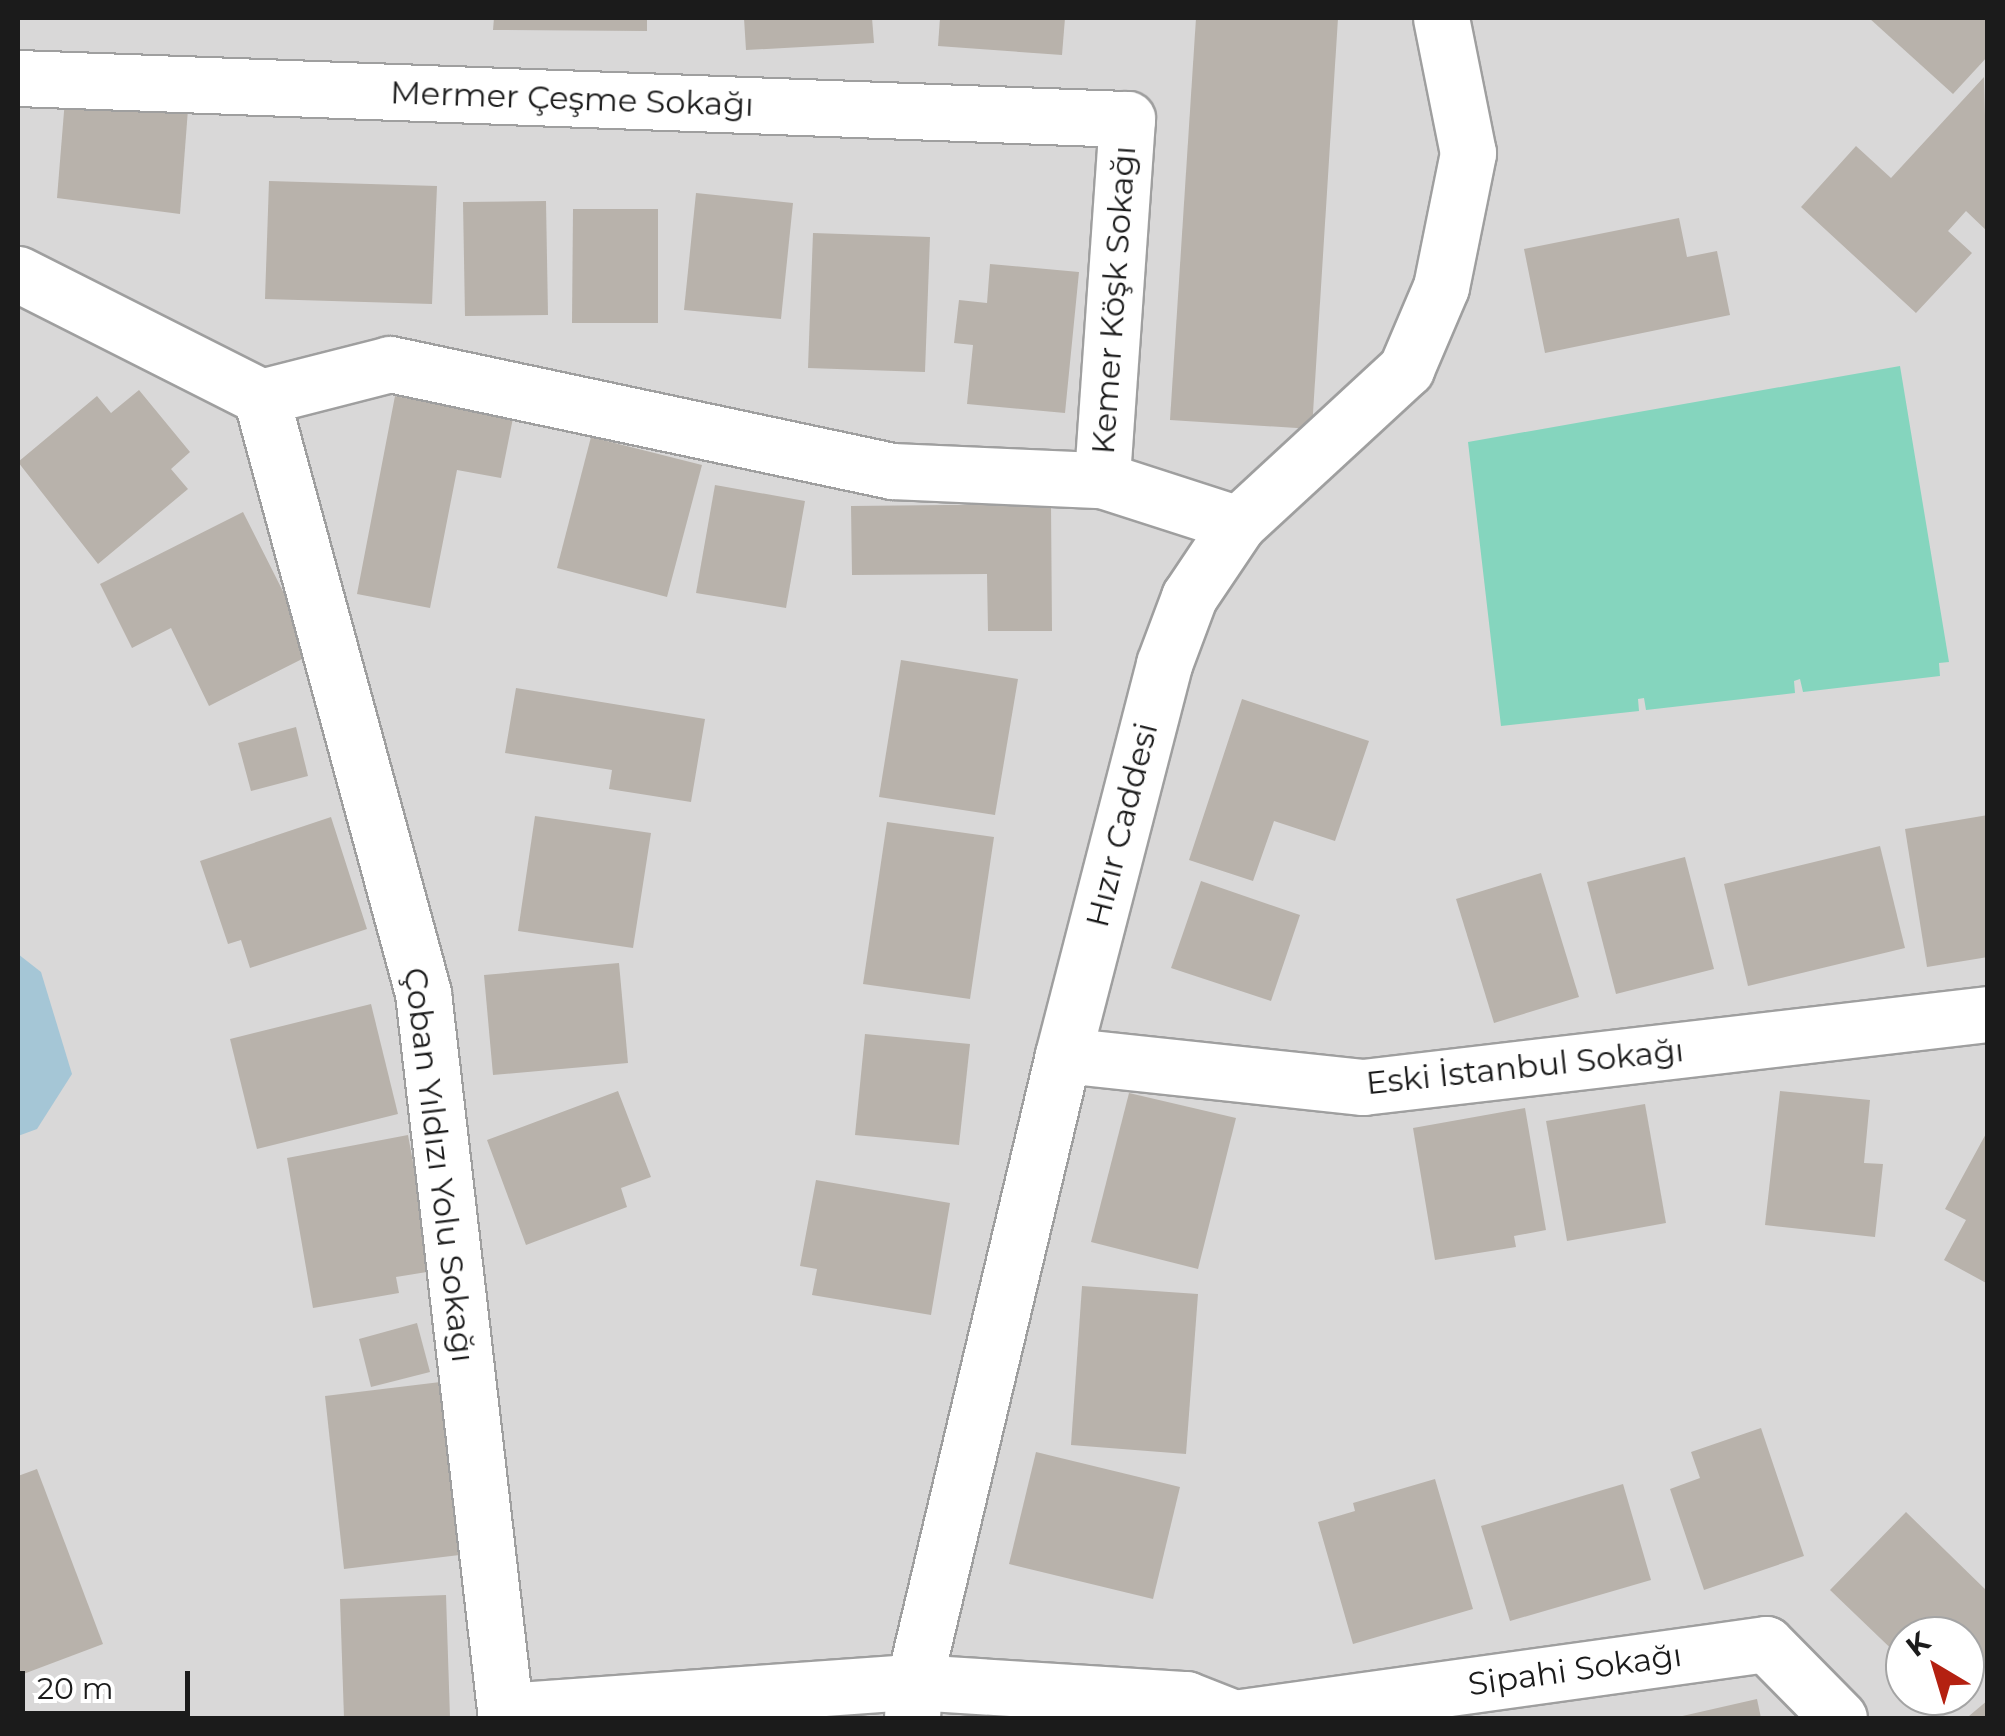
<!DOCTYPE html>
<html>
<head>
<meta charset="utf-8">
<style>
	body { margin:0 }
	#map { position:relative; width:2005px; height:1736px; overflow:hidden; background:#ece9e1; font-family:Montserrat,sans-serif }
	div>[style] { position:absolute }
	.residential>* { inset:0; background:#d9d8d8 }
	.pitch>* { inset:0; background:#85d5be }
	.water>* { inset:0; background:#a5c6d6 }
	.building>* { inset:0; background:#b8b2ab }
	.roads { filter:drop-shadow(2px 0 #9f9f9f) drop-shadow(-2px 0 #9f9f9f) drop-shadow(0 2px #9f9f9f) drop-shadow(0 -2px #9f9f9f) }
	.minor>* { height:55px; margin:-27.5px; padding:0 27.5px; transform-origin:27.5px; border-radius:27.5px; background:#fff }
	span { translate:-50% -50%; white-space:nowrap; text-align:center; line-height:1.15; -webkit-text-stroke:8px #fff; paint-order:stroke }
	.street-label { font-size:32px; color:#1b1b1b }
	.frame { position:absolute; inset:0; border:20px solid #1b1b1b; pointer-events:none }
	.north { position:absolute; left:1885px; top:1616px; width:100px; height:100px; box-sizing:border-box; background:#fff; border:2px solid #a4a4a4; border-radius:50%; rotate:322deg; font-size:28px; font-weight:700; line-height:40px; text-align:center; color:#1b1b1b }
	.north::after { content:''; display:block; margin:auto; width:35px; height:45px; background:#b42111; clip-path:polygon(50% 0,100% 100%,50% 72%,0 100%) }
	.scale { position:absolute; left:20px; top:1671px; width:170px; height:45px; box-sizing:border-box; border:5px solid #1b1b1b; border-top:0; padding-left:12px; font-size:30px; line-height:35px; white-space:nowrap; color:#1b1b1b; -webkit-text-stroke:8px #fff; paint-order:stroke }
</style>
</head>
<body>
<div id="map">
	<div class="residential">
		<i style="clip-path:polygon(evenodd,18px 18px,1987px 18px,1987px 1718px,18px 1718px,18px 18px,1905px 1636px,1965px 1636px,1965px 1696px,1905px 1696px,1905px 1636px)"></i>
	</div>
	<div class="pitch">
		<i style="clip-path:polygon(1900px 366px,1949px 662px,1939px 663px,1940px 676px,1803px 692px,1800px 679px,1794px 681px,1795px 693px,1646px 710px,1644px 698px,1638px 699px,1639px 711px,1501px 726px,1468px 442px)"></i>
	</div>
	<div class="water">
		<i style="clip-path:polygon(18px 954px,41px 972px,72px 1074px,37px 1129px,18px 1136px)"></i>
	</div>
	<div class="building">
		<i style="clip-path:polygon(494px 18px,647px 18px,647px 31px,493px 30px)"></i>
		<i style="clip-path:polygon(744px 18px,872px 18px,874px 43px,746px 50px)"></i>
		<i style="clip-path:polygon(940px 18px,1065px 18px,1062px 55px,938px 46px)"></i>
		<i style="clip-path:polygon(1196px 18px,1338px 18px,1312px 429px,1170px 420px)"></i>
		<i style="clip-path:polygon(1869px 18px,1988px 18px,1988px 56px,1953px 94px)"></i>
		<i style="clip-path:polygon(1984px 77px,1988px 232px,1966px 211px,1948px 231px,1972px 253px,1916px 313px,1801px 207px,1856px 146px,1891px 178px)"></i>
		<i style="clip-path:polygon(66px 87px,189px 96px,180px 214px,57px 198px)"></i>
		<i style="clip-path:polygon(269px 181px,437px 186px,432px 304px,265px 299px)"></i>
		<i style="clip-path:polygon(696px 193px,793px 203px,781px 319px,684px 310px)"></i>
		<i style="clip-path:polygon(546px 201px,548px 315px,465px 316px,463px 202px)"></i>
		<i style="clip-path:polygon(573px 209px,658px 209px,658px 323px,572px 323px)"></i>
		<i style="clip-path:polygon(1679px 218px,1687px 257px,1717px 251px,1730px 315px,1545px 353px,1524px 249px)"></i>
		<i style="clip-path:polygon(813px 233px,930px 237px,925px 372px,808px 368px)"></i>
		<i style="clip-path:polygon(990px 264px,1079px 272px,1065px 413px,967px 404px,973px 345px,954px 343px,959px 300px,987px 303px)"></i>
		<i style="clip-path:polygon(139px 390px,190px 452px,171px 469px,188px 489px,98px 564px,18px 462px,97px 396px,111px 413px)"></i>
		<i style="clip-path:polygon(395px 396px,513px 418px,501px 478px,457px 470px,430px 608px,357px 594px)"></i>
		<i style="clip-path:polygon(591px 437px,702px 465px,667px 597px,557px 568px)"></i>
		<i style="clip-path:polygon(715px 485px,805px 501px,786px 608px,696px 593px)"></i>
		<i style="clip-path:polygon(1051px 504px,1052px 631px,988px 631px,987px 574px,852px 575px,851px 506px)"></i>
		<i style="clip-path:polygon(243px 512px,314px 653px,209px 706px,171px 628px,132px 648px,100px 584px)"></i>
		<i style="clip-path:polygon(901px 660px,1018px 679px,995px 815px,879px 797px)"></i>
		<i style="clip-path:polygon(516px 688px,705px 719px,691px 802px,609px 789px,612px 770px,505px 753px)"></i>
		<i style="clip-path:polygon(1242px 699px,1369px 741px,1335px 841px,1274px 821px,1253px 881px,1189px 860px)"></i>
		<i style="clip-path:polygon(296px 727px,308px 776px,251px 791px,238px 743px)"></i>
		<i style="clip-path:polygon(1988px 815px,1988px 957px,1927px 967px,1905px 829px)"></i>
		<i style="clip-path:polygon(535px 816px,651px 833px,633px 948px,518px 931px)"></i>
		<i style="clip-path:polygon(331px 817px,367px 929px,250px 968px,241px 940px,228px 944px,200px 861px)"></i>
		<i style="clip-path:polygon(887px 822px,994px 837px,970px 999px,863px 984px)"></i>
		<i style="clip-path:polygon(1880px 846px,1905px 948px,1748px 986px,1724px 884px)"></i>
		<i style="clip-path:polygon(1685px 857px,1714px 969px,1616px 994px,1587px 882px)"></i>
		<i style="clip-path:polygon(1541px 873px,1579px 997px,1494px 1023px,1456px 899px)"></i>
		<i style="clip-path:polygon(1201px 881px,1300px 915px,1271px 1001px,1171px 968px)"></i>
		<i style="clip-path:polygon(619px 963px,628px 1063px,493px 1075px,484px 975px)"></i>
		<i style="clip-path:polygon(371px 1004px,398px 1114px,257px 1149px,230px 1039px)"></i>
		<i style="clip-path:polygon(865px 1034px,970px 1044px,959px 1145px,855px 1135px)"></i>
		<i style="clip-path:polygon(618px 1091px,651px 1177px,621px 1188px,627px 1207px,526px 1245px,487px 1140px)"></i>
		<i style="clip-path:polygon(1780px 1091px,1870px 1100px,1864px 1163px,1883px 1164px,1875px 1237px,1765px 1225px)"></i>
		<i style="clip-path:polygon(1129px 1093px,1236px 1118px,1198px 1269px,1091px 1242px)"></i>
		<i style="clip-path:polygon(1645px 1104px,1666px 1223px,1567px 1241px,1546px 1121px)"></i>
		<i style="clip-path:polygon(1525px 1108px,1546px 1230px,1514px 1236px,1516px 1247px,1435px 1260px,1413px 1128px)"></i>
		<i style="clip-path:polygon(1988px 1130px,1988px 1284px,1944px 1260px,1966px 1220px,1945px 1209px)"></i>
		<i style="clip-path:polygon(408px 1135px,433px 1271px,396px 1277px,399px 1293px,313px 1308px,287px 1158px)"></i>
		<i style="clip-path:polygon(816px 1180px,950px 1203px,931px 1315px,812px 1295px,817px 1269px,800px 1266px)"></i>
		<i style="clip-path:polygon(1082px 1286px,1198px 1294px,1186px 1454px,1071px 1445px)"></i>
		<i style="clip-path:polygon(417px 1323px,430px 1372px,371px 1387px,359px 1339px)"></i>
		<i style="clip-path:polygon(457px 1380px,476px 1553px,344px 1569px,325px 1396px)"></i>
		<i style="clip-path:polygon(1761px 1428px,1804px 1556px,1704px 1590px,1670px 1489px,1700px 1478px,1691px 1452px)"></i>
		<i style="clip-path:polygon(1036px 1452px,1180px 1487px,1153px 1599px,1009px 1564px)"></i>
		<i style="clip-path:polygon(37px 1469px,103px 1644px,18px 1676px,18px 1476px)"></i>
		<i style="clip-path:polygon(1435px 1479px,1473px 1609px,1353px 1644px,1318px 1522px,1355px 1511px,1353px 1503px)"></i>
		<i style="clip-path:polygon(1623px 1484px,1651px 1580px,1510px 1621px,1481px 1526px)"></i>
		<i style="clip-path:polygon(1906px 1512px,1988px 1592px,1988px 1658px,1965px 1681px,1965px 1636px,1905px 1636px,1905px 1662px,1830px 1590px)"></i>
		<i style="clip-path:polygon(446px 1595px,450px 1718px,344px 1718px,340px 1599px)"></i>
		<i style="clip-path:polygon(1757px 1699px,1761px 1718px,1678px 1718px,1678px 1717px)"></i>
		<i style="clip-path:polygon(1988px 1700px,1988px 1718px,1971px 1718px,1969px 1716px)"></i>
	</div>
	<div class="roads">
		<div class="minor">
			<i style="left:18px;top:78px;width:1110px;rotate:2.12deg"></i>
			<i style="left:1127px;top:119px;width:362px;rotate:94deg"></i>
			<i style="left:18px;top:274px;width:272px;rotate:26.8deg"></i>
			<i style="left:261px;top:397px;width:133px;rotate:-14.3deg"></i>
			<i style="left:390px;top:364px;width:513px;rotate:12.03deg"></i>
			<i style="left:892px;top:471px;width:210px;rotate:2.5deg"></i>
			<i style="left:1102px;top:480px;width:143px;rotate:17.9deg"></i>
			<i style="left:261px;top:397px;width:618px;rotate:74.79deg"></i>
			<i style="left:423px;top:993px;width:730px;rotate:83.47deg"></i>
			<i style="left:1063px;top:1055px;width:302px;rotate:6.1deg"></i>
			<i style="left:1363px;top:1087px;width:629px;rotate:-6.66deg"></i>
			<i style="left:505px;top:1711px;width:410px;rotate:-4.1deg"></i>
			<i style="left:914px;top:1682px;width:273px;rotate:3.6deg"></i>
			<i style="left:1186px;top:1699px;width:52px;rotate:21.6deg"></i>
			<i style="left:1234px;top:1718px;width:537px;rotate:-7.92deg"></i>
			<i style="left:1766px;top:1644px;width:104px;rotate:45.4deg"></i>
			<i style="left:912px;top:1718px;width:36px;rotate:-87deg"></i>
			<i style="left:914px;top:1682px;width:644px;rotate:-76.63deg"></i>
			<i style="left:1063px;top:1055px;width:404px;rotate:-75.5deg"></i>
			<i style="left:1164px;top:664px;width:72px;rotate:-69.5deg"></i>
			<i style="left:1189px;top:597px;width:88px;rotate:-56.1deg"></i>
			<i style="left:1238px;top:524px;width:229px;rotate:-42.7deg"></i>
			<i style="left:1406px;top:369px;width:89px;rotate:-66.9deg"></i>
			<i style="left:1441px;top:287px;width:137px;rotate:-78.6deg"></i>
			<i style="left:1468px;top:153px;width:138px;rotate:-101.3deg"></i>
		</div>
	</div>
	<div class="street-label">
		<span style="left:572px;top:99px;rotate:2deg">Mermer Çeşme Sokağı</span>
		<span style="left:1114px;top:300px;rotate:-86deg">Kemer Köşk Sokağı</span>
		<span style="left:1122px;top:825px;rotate:-76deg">Hızır Caddesi</span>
		<span style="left:1525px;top:1067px;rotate:-6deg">Eski İstanbul Sokağı</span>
		<span style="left:439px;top:1165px;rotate:83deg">Çoban Yıldızı Yolu Sokağı</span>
		<span style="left:1575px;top:1670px;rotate:-8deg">Sipahi Sokağı</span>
	</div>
	<div class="frame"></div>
	<div class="north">K</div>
	<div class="scale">20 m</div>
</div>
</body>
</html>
